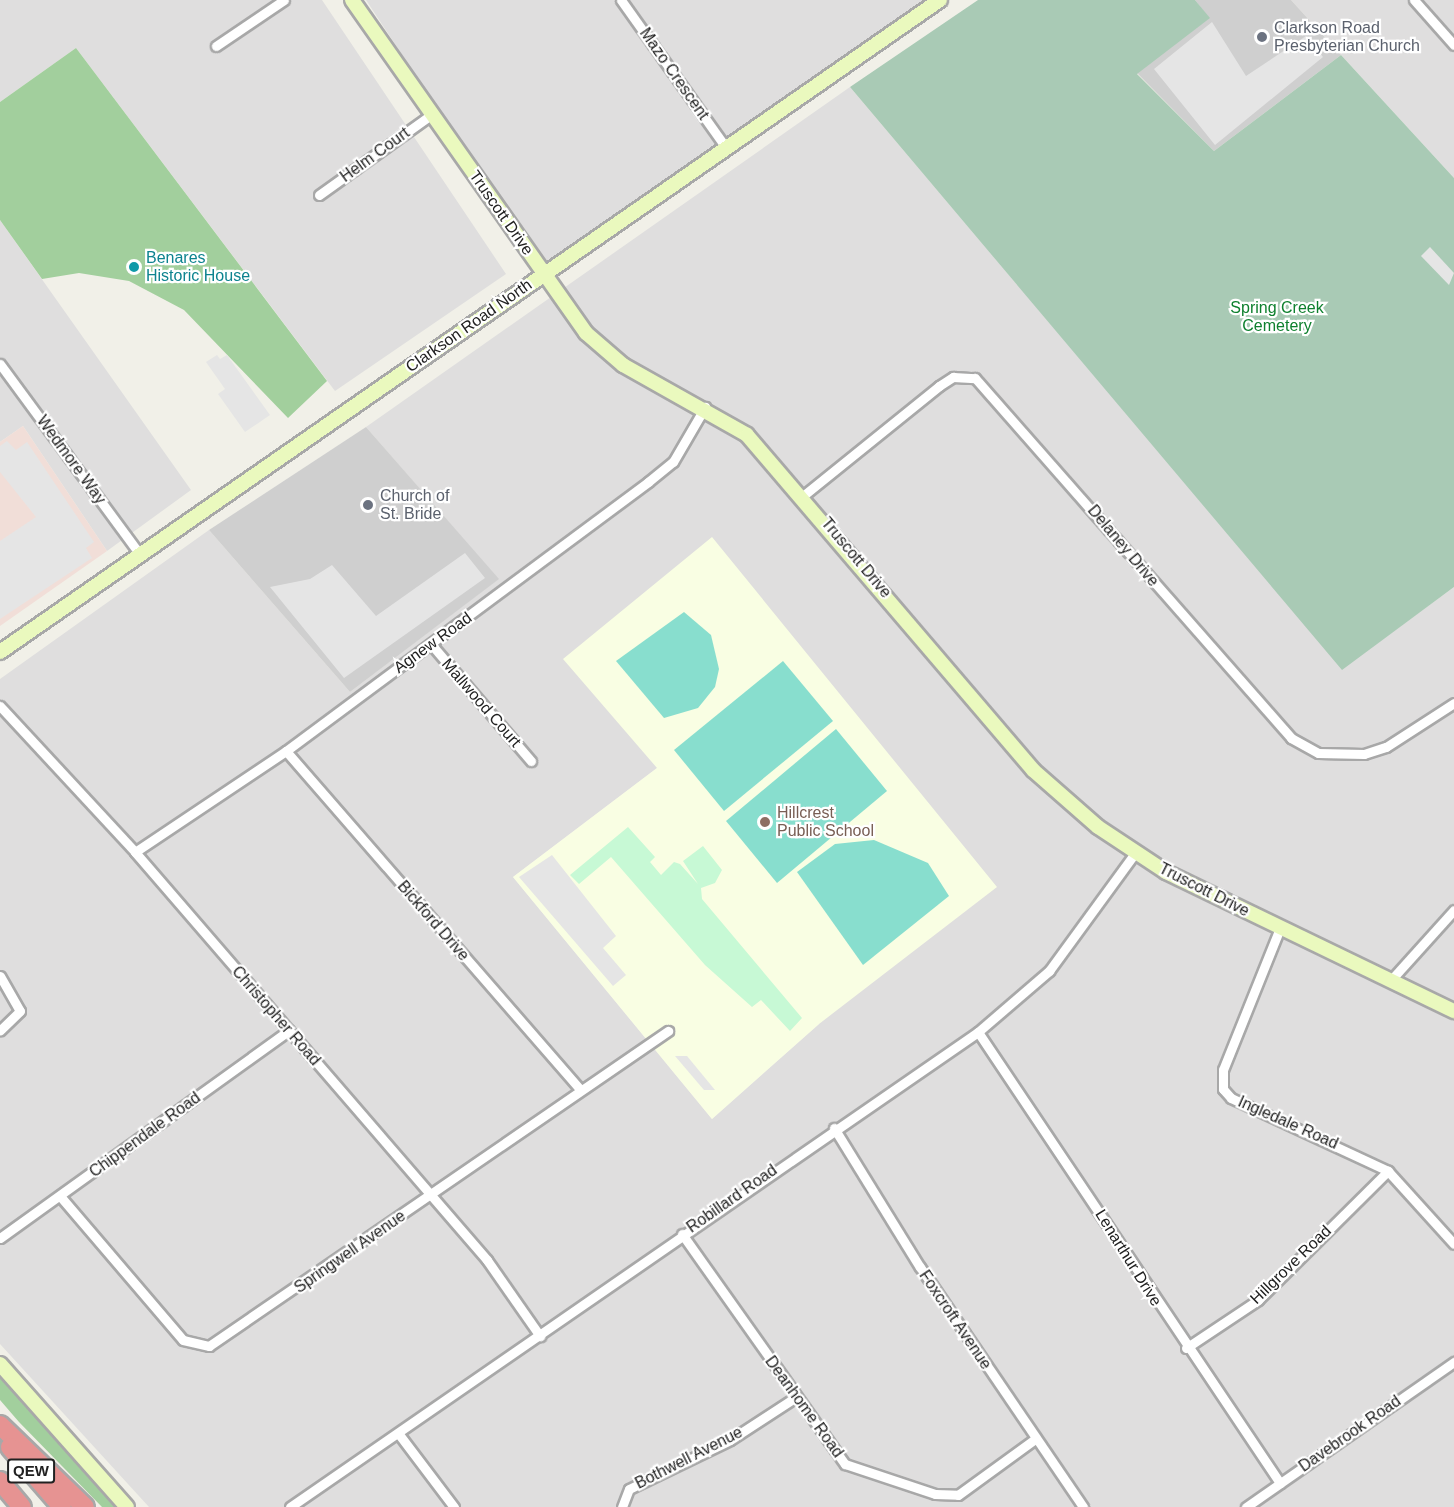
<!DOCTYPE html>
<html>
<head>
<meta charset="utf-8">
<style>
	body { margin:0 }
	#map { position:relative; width:1454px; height:1507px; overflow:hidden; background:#f1f0e8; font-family:Helvetica,sans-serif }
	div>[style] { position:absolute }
	.residential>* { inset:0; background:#dfdede }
	.commercial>* { inset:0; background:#f1ded8 }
	.education>* { inset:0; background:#f9fee3 }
	.religious>* { inset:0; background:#cfcfcf }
	.forest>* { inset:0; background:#a2cf9d }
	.cemetery>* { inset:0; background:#a9cab5 }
	.park>* { inset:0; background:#c7f9d5 }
	.pitch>* { inset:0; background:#88dece }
	.parking>* { inset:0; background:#e5e5e5 }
	.roads { filter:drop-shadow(2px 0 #a8a8a8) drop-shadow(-2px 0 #a8a8a8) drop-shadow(0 2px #a8a8a8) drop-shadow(0 -2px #a8a8a8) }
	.street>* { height:9px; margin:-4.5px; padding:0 4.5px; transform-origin:4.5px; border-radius:4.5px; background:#fff }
	.secondary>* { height:14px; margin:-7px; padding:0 7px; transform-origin:7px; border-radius:7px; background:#eaf9be }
	.highway>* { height:18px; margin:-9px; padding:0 9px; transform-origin:9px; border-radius:9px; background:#e69392 }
	.dots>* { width:16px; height:16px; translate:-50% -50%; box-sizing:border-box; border:3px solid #fff; border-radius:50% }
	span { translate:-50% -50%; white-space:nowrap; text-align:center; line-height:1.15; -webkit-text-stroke:4.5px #fff; paint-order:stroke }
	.shield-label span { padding:2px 4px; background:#fff; border:2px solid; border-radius:4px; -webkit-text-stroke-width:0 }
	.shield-label { font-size:15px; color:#212121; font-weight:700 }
	.worship-label { font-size:16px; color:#5b616d }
	.left { translate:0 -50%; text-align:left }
	.street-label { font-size:16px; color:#212121 }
	.culture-label { font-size:16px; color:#0d838f }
	.park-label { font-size:16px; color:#0e802e }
	.education-label { font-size:16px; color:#785e54 }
</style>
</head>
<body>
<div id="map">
	<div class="residential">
		<i style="clip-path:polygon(0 0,322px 0,506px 274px,335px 391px,76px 48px,0 102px)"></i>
		<i style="clip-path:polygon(366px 0,931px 0,554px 270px,441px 114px)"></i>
		<i style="clip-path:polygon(1291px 0,1454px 0,1454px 178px,1341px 55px)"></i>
		<i style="clip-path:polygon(evenodd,850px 87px,1342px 669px,1454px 587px,1454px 1507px,149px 1507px,0 1344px,0 679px,209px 530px,350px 692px,498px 579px,366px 427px,850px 87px,657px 768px,819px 1024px,712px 1119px,513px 877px,657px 768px)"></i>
		<i style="clip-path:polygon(0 220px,191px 490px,107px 551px,23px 426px,0 442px)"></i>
	</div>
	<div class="commercial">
		<i style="clip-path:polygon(23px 426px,107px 551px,0 626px,0 442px)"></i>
	</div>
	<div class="education">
		<i style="clip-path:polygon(712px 537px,997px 887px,819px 1024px,712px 1119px,513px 877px,657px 768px,563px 659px)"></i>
	</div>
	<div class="religious">
		<i style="clip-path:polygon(1195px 0,1291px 0,1341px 55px,1214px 151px,1137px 73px,1209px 18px)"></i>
		<i style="clip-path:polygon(366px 427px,499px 579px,350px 692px,209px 530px)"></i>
	</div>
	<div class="forest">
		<i style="clip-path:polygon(76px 48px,327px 381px,288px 418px,184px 310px,129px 281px,79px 273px,42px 279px,0 220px,0 102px)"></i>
		<i style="clip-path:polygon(0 1374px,88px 1477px,117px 1507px,102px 1507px,19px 1422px,0 1400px)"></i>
	</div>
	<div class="cemetery">
		<i style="clip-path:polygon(978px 0,1195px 0,1210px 18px,1137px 74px,1214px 151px,1341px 55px,1454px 178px,1454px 587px,1342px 670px,850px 87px)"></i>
	</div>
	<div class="park">
		<i style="clip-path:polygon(628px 827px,655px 857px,650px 862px,661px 875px,674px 862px,680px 864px,698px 884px,683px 861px,703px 846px,722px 870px,715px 883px,701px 888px,702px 899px,802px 1018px,790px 1031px,761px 1000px,752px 1007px,705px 965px,611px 857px,579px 884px,570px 875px)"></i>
	</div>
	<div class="pitch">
		<i style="clip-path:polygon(684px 612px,711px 635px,719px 669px,715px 687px,698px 708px,664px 718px,616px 661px)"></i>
		<i style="clip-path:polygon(783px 661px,833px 721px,724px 811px,674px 750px)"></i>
		<i style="clip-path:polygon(836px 729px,887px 791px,777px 883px,726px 821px)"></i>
		<i style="clip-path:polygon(874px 840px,928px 863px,949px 896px,863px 965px,797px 872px,835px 844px)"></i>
	</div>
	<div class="parking">
		<i style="clip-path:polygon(1212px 22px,1246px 76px,1306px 36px,1323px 57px,1215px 145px,1154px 69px)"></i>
		<i style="clip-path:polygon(1430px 247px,1454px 273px,1449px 285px,1421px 256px)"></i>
		<i style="clip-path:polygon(217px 355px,220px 359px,227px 355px,270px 415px,245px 432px,218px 394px,225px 389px,206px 362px)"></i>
		<i style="clip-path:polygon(7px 441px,16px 450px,27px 442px,94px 542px,86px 548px,92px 558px,0 619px,0 541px,36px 517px,0 472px,0 446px)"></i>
		<i style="clip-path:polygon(465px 553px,485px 578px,344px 678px,270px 587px,310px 579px,332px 565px,376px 616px)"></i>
		<i style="clip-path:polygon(552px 855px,616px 936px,603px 948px,626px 975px,613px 986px,519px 877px)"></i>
		<i style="clip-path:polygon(675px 1056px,687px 1056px,715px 1090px,704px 1090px)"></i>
	</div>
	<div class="roads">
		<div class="street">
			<i style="left:621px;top:0;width:181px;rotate:54.6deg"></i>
			<i style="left:1414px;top:0;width:60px;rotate:48.4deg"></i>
			<i style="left:216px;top:46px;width:82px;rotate:-34.1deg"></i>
			<i style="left:319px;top:195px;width:139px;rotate:-35.6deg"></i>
			<i style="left:0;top:364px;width:238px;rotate:53.7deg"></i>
			<i style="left:804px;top:495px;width:174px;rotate:-38.9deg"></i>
			<i style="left:939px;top:386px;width:17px;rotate:-33deg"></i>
			<i style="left:953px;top:377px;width:22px;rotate:3deg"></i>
			<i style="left:975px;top:378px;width:479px;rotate:48.7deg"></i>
			<i style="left:1291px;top:738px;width:31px;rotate:29deg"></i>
			<i style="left:1318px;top:753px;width:46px;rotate:1.2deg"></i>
			<i style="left:1364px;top:754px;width:23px;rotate:-18deg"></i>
			<i style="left:1386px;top:747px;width:81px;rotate:-32.9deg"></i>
			<i style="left:431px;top:644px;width:154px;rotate:49.5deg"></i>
			<i style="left:0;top:706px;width:199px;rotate:47.2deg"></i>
			<i style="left:135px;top:852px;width:539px;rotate:49.21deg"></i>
			<i style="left:487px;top:1260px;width:93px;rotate:55.1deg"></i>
			<i style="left:286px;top:751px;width:449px;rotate:49deg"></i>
			<i style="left:135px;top:852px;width:182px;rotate:-33.8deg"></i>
			<i style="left:286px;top:751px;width:451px;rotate:-36.6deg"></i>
			<i style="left:648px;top:482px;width:32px;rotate:-39deg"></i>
			<i style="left:673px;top:462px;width:64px;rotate:-59.8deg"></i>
			<i style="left:1280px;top:928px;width:153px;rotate:111.9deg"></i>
			<i style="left:1223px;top:1070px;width:19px;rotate:90deg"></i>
			<i style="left:1223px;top:1089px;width:12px;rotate:48deg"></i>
			<i style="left:1231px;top:1098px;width:173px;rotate:24.9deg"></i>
			<i style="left:1388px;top:1171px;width:98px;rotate:47.9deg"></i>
			<i style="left:0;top:976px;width:40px;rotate:60.3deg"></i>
			<i style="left:20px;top:1011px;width:28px;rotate:136deg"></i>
			<i style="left:1391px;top:980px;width:94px;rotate:-48deg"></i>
			<i style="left:978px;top:1032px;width:543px;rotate:56.19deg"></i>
			<i style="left:834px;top:1128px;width:163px;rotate:58.3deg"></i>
			<i style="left:920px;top:1267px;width:290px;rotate:55.8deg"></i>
			<i style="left:60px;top:1196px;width:189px;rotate:49.5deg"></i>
			<i style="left:183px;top:1340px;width:27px;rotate:13deg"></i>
			<i style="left:209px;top:1346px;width:557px;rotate:-34.46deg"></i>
			<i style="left:682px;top:1234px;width:282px;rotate:54.7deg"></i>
			<i style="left:845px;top:1464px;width:95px;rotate:18.4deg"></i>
			<i style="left:935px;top:1494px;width:23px;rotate:2deg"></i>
			<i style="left:958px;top:1495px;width:95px;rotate:-36deg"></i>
			<i style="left:0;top:1238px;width:356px;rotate:-35.7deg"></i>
			<i style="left:1186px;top:1348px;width:87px;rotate:-33.7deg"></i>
			<i style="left:1258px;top:1300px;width:183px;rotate:-44.8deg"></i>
			<i style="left:398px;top:1433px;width:93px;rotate:52.9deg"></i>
			<i style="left:290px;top:1507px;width:836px;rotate:-34.62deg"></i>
			<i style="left:978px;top:1032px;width:94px;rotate:-40.7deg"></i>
			<i style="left:1049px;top:971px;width:146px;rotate:-53.9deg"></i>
			<i style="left:622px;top:1507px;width:19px;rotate:-69deg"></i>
			<i style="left:629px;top:1489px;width:112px;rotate:-25.9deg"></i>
			<i style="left:730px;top:1440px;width:79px;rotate:-33.1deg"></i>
			<i style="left:1246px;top:1507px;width:254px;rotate:-34.9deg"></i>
		</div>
		<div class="secondary">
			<i style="left:352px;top:0;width:407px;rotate:54.9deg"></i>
			<i style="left:586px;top:333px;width:49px;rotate:40.9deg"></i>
			<i style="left:623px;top:365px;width:142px;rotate:29.4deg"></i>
			<i style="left:747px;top:435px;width:440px;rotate:49.5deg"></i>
			<i style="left:1033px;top:770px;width:86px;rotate:41.2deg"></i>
			<i style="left:1098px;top:827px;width:82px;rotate:33.5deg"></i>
			<i style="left:1166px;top:872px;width:320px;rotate:25.8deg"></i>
			<i style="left:0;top:652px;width:1144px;rotate:-34.75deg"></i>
			<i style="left:0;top:1364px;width:191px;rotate:48.4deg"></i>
		</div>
		<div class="highway">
			<i style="left:0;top:1425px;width:118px;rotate:44deg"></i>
			<i style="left:10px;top:1447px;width:79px;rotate:49.1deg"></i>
			<i style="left:0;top:1481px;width:34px;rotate:50deg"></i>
		</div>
	</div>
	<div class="dots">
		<i style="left:1262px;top:37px;background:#6b7280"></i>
		<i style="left:134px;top:267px;background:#0f9aa8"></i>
		<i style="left:368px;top:505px;background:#6b7280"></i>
		<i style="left:765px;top:822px;background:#8d6e63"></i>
	</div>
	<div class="shield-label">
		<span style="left:31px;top:1471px">QEW</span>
	</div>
	<div class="worship-label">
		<span class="left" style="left:1274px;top:37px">Clarkson Road<br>Presbyterian Church</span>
		<span class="left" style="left:380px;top:505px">Church of<br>St. Bride</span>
	</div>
	<div class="street-label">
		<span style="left:674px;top:74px;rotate:55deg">Mazo Crescent</span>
		<span style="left:375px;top:155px;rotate:-36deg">Helm Court</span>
		<span style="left:501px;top:213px;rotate:55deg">Truscott Drive</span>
		<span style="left:469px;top:326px;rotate:-35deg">Clarkson Road North</span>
		<span style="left:71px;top:460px;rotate:54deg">Wedmore Way</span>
		<span style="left:1123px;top:546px;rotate:50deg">Delaney Drive</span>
		<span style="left:856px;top:558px;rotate:50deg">Truscott Drive</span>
		<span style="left:433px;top:643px;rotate:-36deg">Agnew Road</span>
		<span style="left:481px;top:703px;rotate:49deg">Mallwood Court</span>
		<span style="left:1204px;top:890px;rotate:27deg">Truscott Drive</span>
		<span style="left:433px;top:921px;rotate:49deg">Bickford Drive</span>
		<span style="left:276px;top:1016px;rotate:49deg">Christopher Road</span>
		<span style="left:1288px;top:1123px;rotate:24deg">Ingledale Road</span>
		<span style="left:145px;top:1135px;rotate:-36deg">Chippendale Road</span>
		<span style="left:732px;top:1199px;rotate:-35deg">Robillard Road</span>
		<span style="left:350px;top:1252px;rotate:-35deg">Springwell Avenue</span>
		<span style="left:1128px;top:1258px;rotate:58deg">Lenarthur Drive</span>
		<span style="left:1291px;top:1265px;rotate:-44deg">Hillgrove Road</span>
		<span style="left:955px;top:1320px;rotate:56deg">Foxcroft Avenue</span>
		<span style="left:804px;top:1407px;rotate:54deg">Deanhome Road</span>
		<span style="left:1350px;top:1434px;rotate:-35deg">Davebrook Road</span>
		<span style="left:689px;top:1458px;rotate:-27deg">Bothwell Avenue</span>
	</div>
	<div class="culture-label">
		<span class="left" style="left:146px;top:267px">Benares<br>Historic House</span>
	</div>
	<div class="park-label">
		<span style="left:1277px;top:317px">Spring Creek<br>Cemetery</span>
	</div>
	<div class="education-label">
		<span class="left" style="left:777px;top:822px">Hillcrest<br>Public School</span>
	</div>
</div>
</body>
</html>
